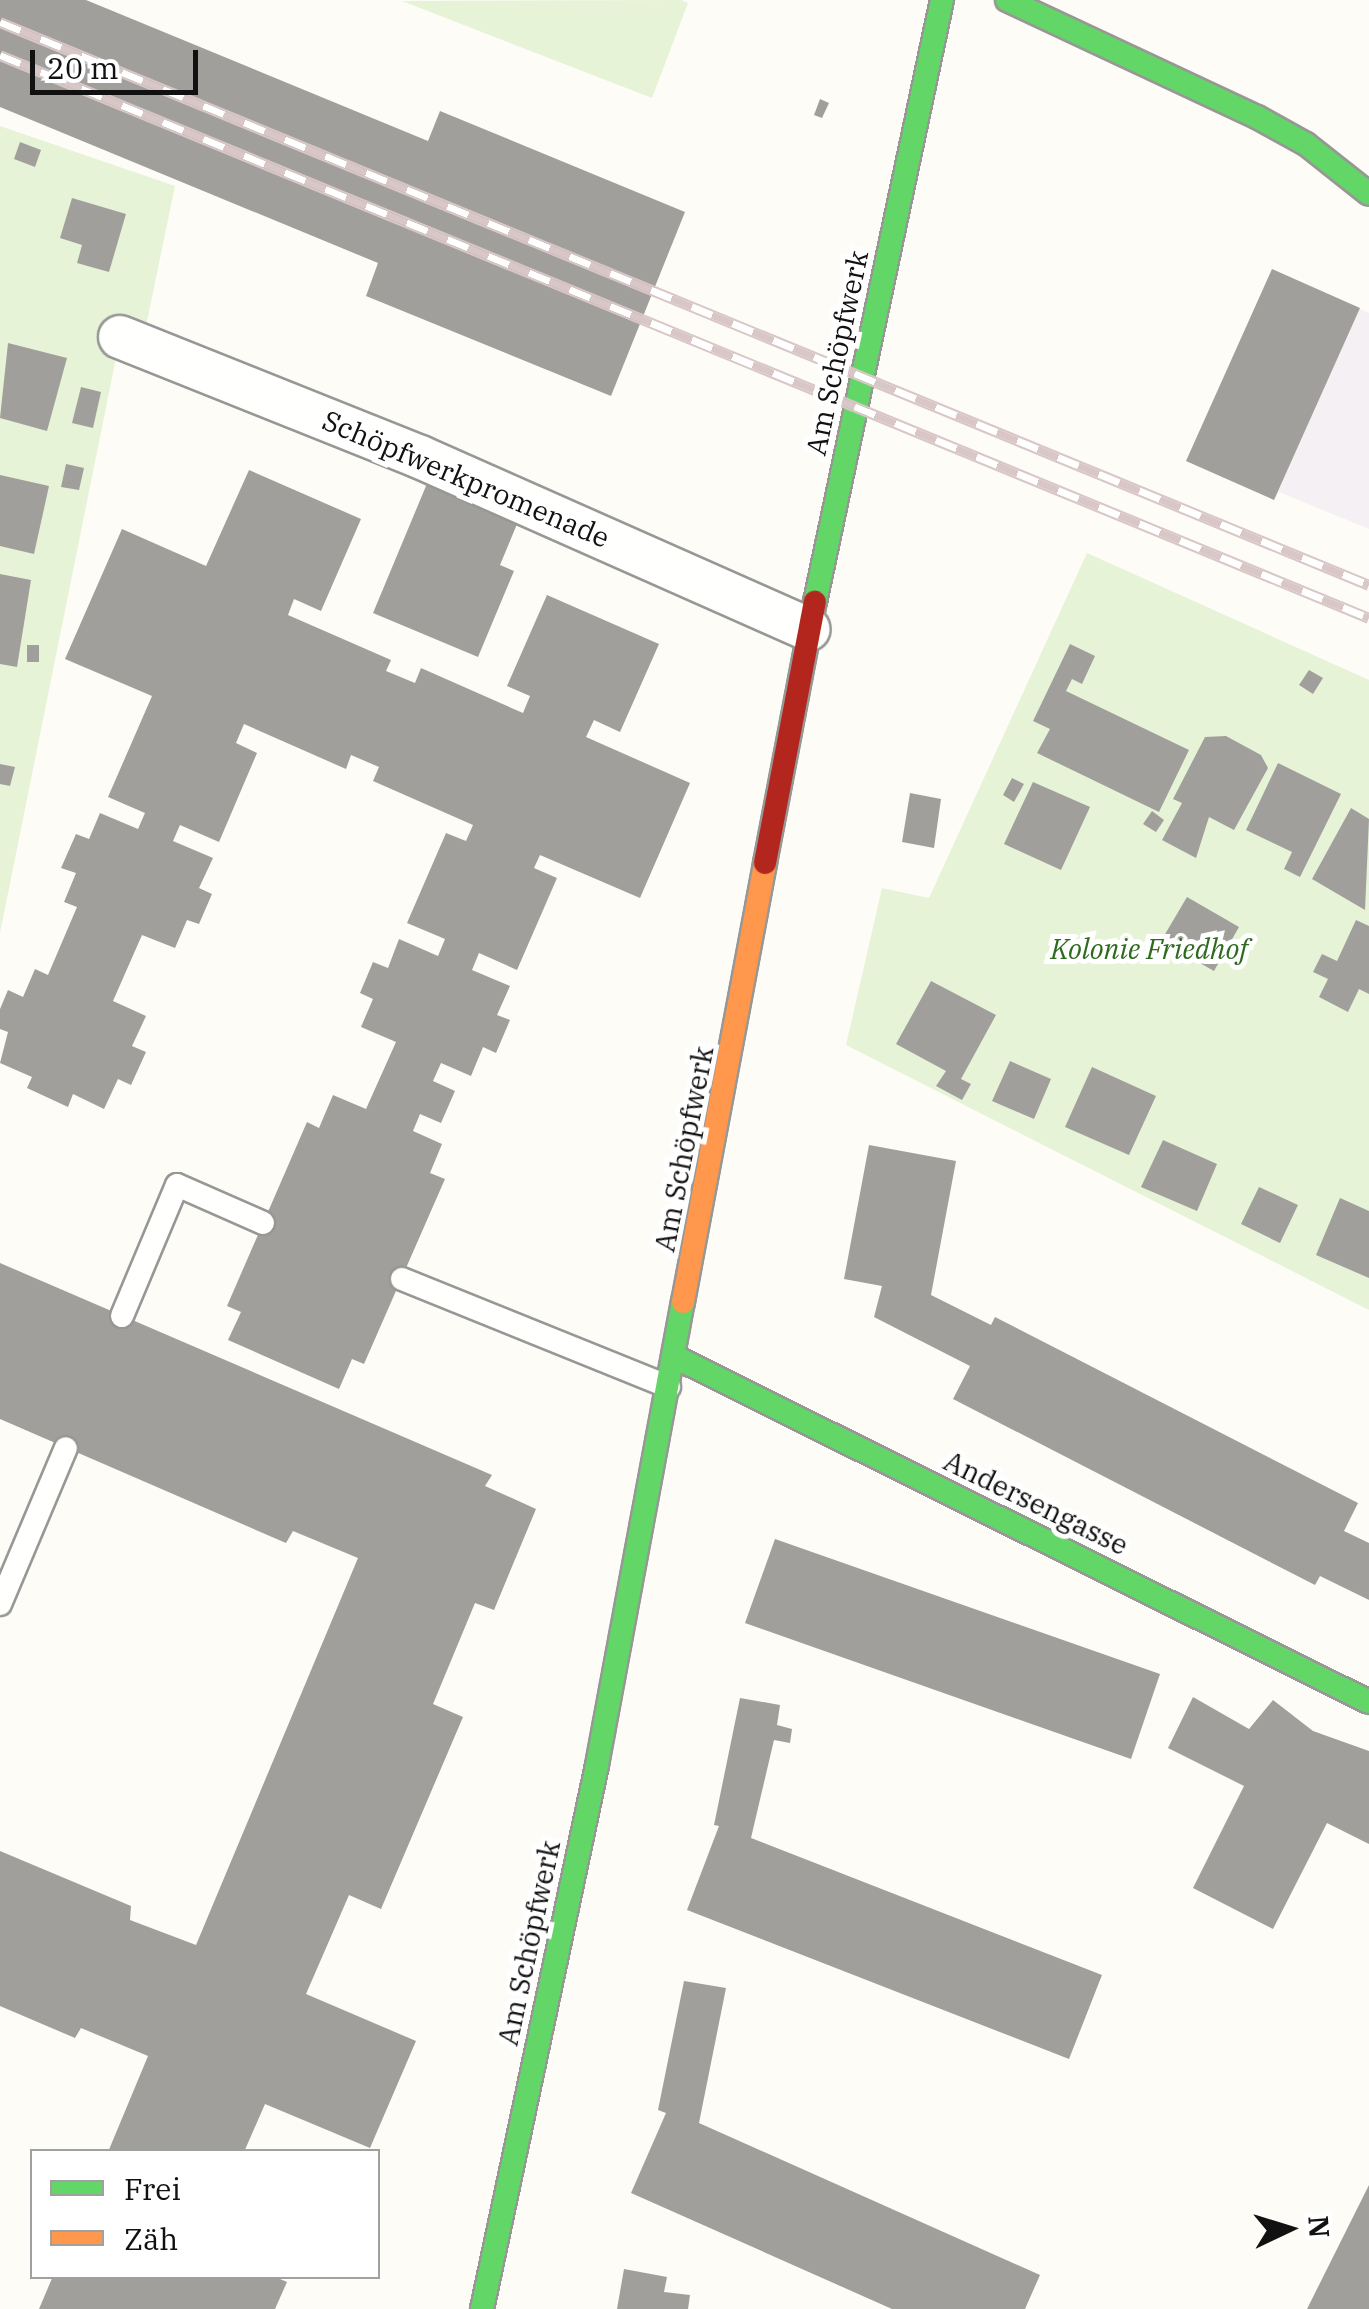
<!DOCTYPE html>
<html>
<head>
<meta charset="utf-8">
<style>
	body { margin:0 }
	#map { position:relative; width:1369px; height:2309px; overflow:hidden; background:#fdfcf7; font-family:"IBM Plex Serif",serif }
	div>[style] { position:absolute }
	.industrial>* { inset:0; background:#f5f0f3 }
	.green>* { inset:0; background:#e7f3d7 }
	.building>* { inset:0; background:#a19f9c }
	.roads { filter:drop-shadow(2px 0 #979795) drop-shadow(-2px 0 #979795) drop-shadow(0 2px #979795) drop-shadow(0 -2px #979795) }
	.lane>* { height:22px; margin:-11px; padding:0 11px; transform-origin:11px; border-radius:11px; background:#fffffe }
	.street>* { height:42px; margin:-21px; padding:0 21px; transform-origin:21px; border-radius:21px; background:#fffffe }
	.fast>* { height:22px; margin:-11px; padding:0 11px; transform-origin:11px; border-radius:11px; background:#63d668 }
	.slow>* { height:22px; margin:-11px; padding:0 11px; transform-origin:11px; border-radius:11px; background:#ff974d }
	.jam>* { height:22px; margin:-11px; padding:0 11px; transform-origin:11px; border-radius:11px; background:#b3261e }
	.rail>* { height:11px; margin-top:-5.5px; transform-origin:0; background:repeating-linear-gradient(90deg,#fff 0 22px,#d9c6c7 0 44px); box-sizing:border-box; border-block:2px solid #d9c6c7 }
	span { translate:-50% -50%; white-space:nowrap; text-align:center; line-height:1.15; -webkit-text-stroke:10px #fff; paint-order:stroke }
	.street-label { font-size:28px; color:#111 }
	.park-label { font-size:28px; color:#2f6b1f; font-style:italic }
	.legend { position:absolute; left:30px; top:2149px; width:350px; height:130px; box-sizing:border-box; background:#fff; border:2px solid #a0a0a0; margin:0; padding:12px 18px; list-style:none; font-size:30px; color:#111 }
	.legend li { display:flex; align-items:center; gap:20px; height:50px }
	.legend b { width:50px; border:2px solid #a0a0a0 }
	.north { position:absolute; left:1239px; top:2179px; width:100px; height:100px; -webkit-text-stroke:8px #fff; paint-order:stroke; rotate:86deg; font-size:28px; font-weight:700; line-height:40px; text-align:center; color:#111 }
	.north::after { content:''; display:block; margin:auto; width:35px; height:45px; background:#111; clip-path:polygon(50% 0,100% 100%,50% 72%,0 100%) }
	.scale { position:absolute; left:30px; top:50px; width:168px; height:45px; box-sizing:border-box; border:5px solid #111; border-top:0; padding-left:12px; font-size:30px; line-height:35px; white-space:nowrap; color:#111; -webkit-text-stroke:8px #fff; paint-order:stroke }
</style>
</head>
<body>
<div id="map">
	<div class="industrial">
		<i style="clip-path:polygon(1272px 269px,1369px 313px,1369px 529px,1279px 492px,1274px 500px,1186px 461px)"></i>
	</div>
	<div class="green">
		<i style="clip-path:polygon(681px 0,688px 3px,652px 98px,402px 1px)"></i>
		<i style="clip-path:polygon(0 126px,175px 186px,145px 331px,120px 338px,0 933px)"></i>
		<i style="clip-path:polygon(1087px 553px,1369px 680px,1369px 1310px,846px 1045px,882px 888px,929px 898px)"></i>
	</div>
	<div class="building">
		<i style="clip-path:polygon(0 0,86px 0,428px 141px,440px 111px,685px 212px,611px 396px,366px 296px,378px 263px,0 107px)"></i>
		<i style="clip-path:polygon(820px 99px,829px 103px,822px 118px,814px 115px)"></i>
		<i style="clip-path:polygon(20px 142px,41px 150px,35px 167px,14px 159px)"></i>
		<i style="clip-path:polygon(72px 198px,126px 214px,109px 272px,77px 263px,82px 245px,60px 238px)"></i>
		<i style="clip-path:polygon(1272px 269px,1360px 308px,1274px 500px,1186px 461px)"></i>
		<i style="clip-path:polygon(8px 343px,67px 358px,47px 431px,0 418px)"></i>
		<i style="clip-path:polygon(81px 387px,101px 392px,93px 428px,72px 423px)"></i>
		<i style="clip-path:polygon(66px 464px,84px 468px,79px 490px,61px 487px)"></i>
		<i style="clip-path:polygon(249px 470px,361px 519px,321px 611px,294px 599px,288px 615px,391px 660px,386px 671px,415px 683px,421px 668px,523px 713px,530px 696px,507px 686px,547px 595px,659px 644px,620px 732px,594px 720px,586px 737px,690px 783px,640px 898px,540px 855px,534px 868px,557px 878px,517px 970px,479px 953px,472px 970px,510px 986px,497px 1015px,510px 1020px,496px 1053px,483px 1047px,471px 1076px,441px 1063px,433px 1081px,455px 1091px,441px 1123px,420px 1114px,413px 1131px,442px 1144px,430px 1173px,445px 1179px,364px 1364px,352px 1359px,339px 1389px,228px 1340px,241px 1312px,227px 1306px,307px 1122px,319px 1128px,333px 1095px,366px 1109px,396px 1042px,361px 1027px,373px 999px,360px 993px,373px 962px,388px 968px,399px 939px,438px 956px,445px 939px,407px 923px,446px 833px,466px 841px,473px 825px,373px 781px,379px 767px,351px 755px,346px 769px,244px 724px,236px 743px,257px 753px,219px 842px,180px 825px,173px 841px,213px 858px,199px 888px,212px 894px,199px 924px,187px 920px,175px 948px,142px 935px,113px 1001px,146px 1016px,132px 1046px,146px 1052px,131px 1085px,118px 1079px,104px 1109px,73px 1094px,68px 1107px,27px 1088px,32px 1077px,0 1063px,8px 1032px,0 1029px,0 1009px,8px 990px,23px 997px,35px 969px,48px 975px,77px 907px,64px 902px,76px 873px,61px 868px,76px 834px,89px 839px,100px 813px,138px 829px,145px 813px,108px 797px,152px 696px,65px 659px,122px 529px,206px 566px)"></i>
		<i style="clip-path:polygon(431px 474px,522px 512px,500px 565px,514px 571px,478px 657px,373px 613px)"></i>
		<i style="clip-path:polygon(0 475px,49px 486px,34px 554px,0 546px)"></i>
		<i style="clip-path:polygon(0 574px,31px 580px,17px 667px,0 664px)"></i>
		<i style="clip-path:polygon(1070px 644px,1095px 656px,1082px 684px,1072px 679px,1066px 691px,1189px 750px,1159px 812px,1037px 753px,1050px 729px,1033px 721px)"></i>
		<i style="clip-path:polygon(27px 645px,39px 645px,39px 662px,27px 662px)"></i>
		<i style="clip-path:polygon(1309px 670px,1323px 678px,1313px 694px,1299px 685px)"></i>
		<i style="clip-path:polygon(1226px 736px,1261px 755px,1268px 768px,1234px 830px,1209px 817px,1196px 858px,1162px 840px,1182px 803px,1173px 799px,1205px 737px)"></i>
		<i style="clip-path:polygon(1278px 763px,1341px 794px,1300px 877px,1284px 869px,1292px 852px,1246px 830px)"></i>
		<i style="clip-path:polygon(0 764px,15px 767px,10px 786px,0 784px)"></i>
		<i style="clip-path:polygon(1012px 778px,1024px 784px,1014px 802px,1003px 795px)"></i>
		<i style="clip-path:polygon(1033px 782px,1090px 807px,1061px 870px,1004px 844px)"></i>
		<i style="clip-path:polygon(910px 793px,941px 799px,934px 848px,902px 842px)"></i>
		<i style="clip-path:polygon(1351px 808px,1369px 819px,1365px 910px,1312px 879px)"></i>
		<i style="clip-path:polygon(1152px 811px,1164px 820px,1156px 832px,1143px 824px)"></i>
		<i style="clip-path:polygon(1187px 897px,1239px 927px,1214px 971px,1161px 941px)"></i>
		<i style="clip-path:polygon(1356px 920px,1369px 926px,1369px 994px,1359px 989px,1348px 1012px,1319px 997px,1328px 979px,1313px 972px,1322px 954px,1337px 961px)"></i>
		<i style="clip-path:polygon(931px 981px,996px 1015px,961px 1079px,971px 1084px,962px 1100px,936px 1086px,946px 1071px,896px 1044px)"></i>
		<i style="clip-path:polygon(1010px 1061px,1051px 1079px,1034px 1119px,992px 1101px)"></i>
		<i style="clip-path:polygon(1092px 1067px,1156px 1096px,1129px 1155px,1065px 1127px)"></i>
		<i style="clip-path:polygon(1163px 1140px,1217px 1164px,1197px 1211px,1141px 1187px)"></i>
		<i style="clip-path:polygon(869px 1145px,956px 1161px,931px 1295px,991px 1325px,995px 1317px,1358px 1503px,1344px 1531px,1369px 1543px,1369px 1600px,1320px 1576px,1315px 1585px,953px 1399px,970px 1366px,874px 1317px,882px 1286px,844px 1279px)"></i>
		<i style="clip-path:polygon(1259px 1187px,1298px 1205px,1280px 1243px,1241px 1224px)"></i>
		<i style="clip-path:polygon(1340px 1198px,1369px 1211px,1369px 1278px,1316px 1255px)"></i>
		<i style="clip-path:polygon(0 1263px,492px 1475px,485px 1486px,536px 1509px,494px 1610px,475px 1603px,433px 1704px,463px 1717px,381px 1909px,349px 1895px,306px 1994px,416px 2041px,370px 2148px,265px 2104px,244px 2152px,108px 2152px,148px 2056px,81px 2028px,75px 2038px,0 2006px,0 1851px,131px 1906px,130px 1920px,196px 1945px,358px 1558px,293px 1531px,286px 1543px,0 1419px)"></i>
		<i style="clip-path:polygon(775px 1539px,1160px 1674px,1131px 1759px,745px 1623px)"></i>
		<i style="clip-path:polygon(1193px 1697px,1249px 1729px,1273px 1700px,1313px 1731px,1369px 1751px,1369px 1844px,1327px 1823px,1273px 1929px,1193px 1888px,1244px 1786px,1168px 1748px)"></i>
		<i style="clip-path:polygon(740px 1698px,780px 1705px,777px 1725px,792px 1729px,790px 1743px,774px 1740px,751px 1838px,1102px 1975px,1069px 2059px,687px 1910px,719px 1826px,714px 1825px)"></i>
		<i style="clip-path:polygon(684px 1981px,726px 1988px,699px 2123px,1040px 2275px,1025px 2309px,892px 2309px,631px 2193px,666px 2113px,658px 2110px)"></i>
		<i style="clip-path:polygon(1369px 2185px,1369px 2309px,1307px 2309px)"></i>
		<i style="clip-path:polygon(624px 2269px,667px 2277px,664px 2292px,690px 2295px,688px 2309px,617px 2309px)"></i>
		<i style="clip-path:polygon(53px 2276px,273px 2276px,287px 2282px,275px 2309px,39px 2309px)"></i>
	</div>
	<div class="roads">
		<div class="lane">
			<i style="left:402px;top:1279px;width:288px;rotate:22deg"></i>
			<i style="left:122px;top:1316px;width:142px;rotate:-67.2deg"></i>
			<i style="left:177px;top:1185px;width:94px;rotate:23.8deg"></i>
			<i style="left:0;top:1604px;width:169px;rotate:-67.1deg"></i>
		</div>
		<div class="street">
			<i style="left:120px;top:337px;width:323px;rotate:21.8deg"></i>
			<i style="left:420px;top:457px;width:425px;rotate:23.9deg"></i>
		</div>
		<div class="fast">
			<i style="left:1007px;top:0;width:276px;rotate:25.1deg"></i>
			<i style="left:1257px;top:117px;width:56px;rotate:28.9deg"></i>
			<i style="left:1306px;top:144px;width:80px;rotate:38.4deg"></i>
			<i style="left:815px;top:602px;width:615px;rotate:-78.09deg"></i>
			<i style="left:675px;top:1357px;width:775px;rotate:26.43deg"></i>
			<i style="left:482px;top:2309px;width:556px;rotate:-78.06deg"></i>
			<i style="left:597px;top:1765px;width:471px;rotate:-79.5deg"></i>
		</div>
		<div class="slow">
			<i style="left:683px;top:1302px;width:447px;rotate:-79.4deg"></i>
		</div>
		<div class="jam">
			<i style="left:765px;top:863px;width:266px;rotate:-79.2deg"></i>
		</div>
	</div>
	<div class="rail">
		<i style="left:0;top:22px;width:1480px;rotate:22.35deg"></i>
		<i style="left:0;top:55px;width:1480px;rotate:22.35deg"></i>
	</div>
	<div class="street-label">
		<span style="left:837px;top:353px;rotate:-78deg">Am Schöpfwerk</span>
		<span style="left:466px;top:479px;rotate:23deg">Schöpfwerkpromenade</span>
		<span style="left:684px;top:1149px;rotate:-79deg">Am Schöpfwerk</span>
		<span style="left:1036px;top:1503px;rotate:26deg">Andersengasse</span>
		<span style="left:529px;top:1943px;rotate:-78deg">Am Schöpfwerk</span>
	</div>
	<div class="park-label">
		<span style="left:1149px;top:949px">Kolonie Friedhof</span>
	</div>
	<ul class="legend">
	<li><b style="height:12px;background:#63d668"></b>Frei</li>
	<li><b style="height:12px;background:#ff974d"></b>Zäh</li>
	</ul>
	<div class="north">N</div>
	<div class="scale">20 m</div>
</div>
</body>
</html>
